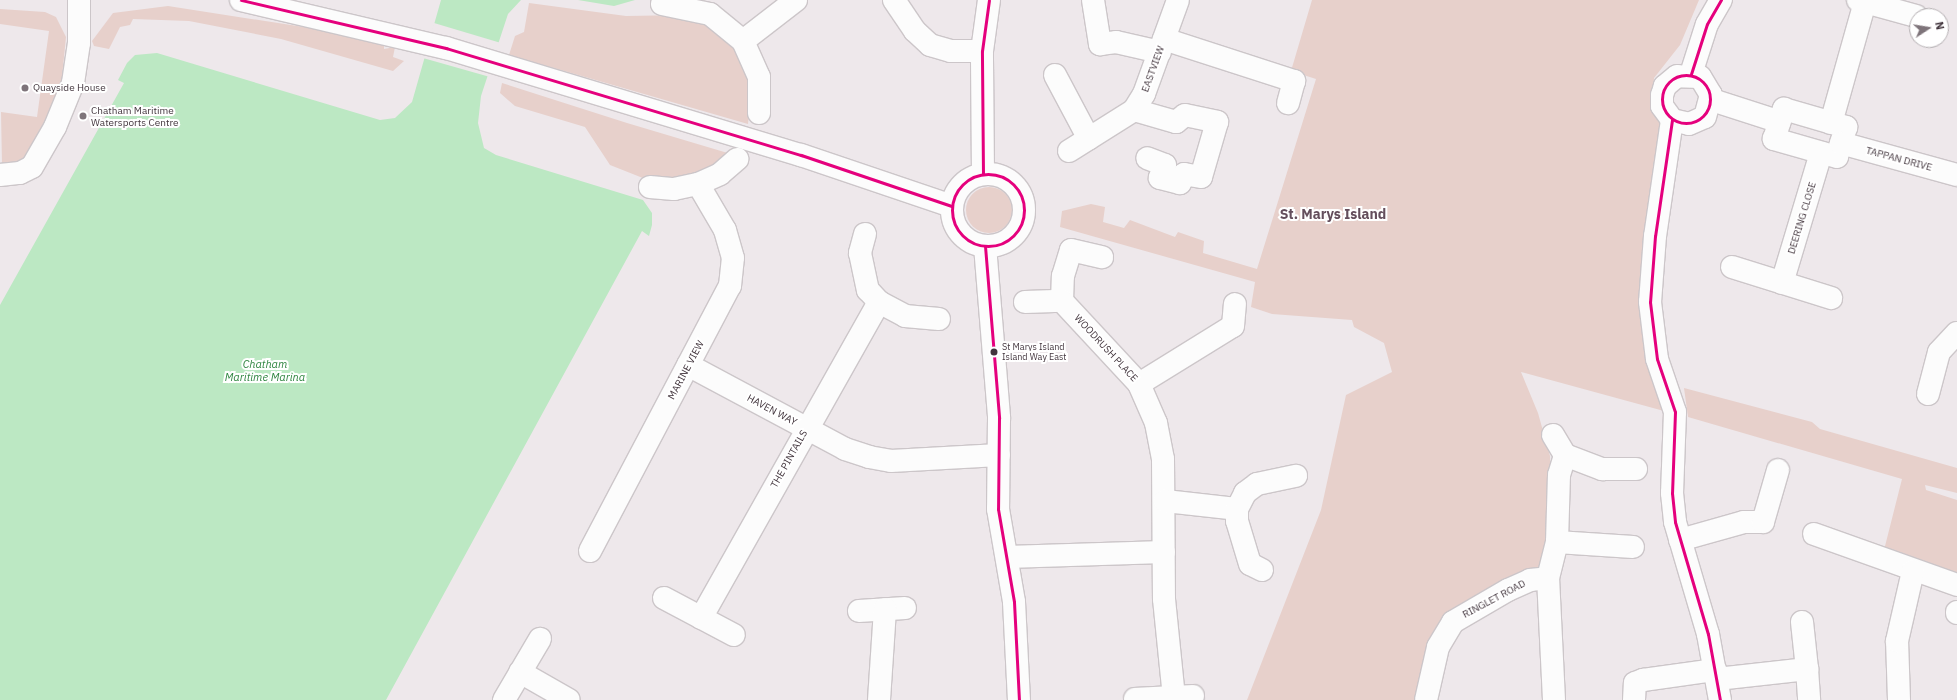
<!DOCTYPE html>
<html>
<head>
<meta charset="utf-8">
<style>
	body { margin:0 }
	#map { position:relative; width:1957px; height:700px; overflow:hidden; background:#eee8eb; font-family:"IBM Plex Sans",sans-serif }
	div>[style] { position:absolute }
	.green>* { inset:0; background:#e7d0cb }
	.round { border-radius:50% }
	.water>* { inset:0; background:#bce8c3 }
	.pier>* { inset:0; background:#eee8eb }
	.roads { filter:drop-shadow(1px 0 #ccc6c9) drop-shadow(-1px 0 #ccc6c9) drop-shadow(0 1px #ccc6c9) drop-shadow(0 -1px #ccc6c9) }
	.minor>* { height:22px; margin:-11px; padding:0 11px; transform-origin:11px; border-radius:11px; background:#fcfcfc }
	.minor>.ring { margin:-11px; padding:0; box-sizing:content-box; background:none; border:22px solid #fcfcfc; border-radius:50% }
	.bus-1>* { height:3px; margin:-1.5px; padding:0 1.5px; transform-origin:1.5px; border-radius:1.5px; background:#e5007d }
	.bus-1>.ring { margin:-1.5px; padding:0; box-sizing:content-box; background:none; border:3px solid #e5007d; border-radius:50% }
	.dots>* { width:11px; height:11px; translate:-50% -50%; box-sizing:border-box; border:2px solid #fff; border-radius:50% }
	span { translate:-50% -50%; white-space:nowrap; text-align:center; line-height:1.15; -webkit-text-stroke:4px #fff; paint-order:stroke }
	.bus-label { font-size:9px; color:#42353d }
	.left { translate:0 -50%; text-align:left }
	.street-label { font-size:10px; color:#42353d }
	.poi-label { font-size:10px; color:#42353d }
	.water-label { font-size:11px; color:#318642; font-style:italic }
	.district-label { font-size:14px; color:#644e5c; font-weight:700 }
	.north { position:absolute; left:1909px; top:8px; width:40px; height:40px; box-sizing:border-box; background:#fff; border:1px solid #b3aeb1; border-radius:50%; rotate:78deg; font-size:11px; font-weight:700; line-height:16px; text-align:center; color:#42353d }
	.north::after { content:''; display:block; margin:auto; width:14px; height:18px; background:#7e747a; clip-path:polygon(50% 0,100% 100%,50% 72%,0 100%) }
</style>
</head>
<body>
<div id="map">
	<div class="green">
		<i style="clip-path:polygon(1312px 0,1699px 0,1680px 45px,1654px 78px,1653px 99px,1662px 128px,1642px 310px,1645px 357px,1664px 411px,1521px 372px,1538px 413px,1550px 456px,1551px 509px,1539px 573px,1448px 617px,1422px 700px,1247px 700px,1321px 510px,1346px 395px,1392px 372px,1384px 343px,1354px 327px,1352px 320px,1272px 314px,1251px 307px,1255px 282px,1060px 227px,1062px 211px,1091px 204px,1105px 207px,1103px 222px,1124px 228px,1130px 220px,1175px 237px,1178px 232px,1204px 241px,1203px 253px,1257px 269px,1316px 79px,1291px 71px)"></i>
		<i style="clip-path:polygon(529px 3px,626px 16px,684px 15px,715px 29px,738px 53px,747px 71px,751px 90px,748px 124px,509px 55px,515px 36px,524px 32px)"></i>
		<i style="clip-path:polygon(168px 6px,323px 30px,384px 45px,384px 49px,395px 47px,393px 57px,404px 61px,393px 71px,281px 39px,189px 21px,133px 19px,130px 25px,120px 27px,109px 49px,94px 46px,92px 41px,113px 13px)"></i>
		<i style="clip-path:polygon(0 9px,45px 12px,56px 17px,66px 37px,61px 87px,48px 116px,24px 161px,2px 165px,1px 112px,37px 117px,49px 31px,0 24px)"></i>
		<i style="clip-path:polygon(502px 83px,627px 123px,731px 154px,720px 166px,663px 186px,610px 165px,585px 127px,515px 106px,500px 93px)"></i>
		<i class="round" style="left:966px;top:187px;width:46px;height:46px"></i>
		<i style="clip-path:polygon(1684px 388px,1812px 422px,1820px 429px,1957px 468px,1957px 493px,1925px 485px,1926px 490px,1957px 500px,1957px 576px,1882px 558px,1902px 479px,1688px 417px)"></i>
	</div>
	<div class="water">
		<i style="clip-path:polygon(441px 0,521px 0,508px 14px,481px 96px,478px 123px,484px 148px,496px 155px,643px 200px,652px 213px,652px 225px,649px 236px,642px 231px,386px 700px,0 700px,0 305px,124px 83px,118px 80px,127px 63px,135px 55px,157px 53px,380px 120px,395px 118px,412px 102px)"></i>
		<i style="clip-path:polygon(578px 0,635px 0,614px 6px)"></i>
	</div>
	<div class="pier">
		<i style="clip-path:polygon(434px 23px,501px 43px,490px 77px,423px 58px)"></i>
	</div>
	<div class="roads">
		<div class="minor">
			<i style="left:241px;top:0;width:211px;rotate:13.2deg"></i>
			<i style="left:446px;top:48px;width:371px;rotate:16.8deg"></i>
			<i style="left:801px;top:155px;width:159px;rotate:18.7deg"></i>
			<i style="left:894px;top:0;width:37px;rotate:56deg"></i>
			<i style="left:915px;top:31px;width:21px;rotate:43deg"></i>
			<i style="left:930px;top:45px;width:22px;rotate:16deg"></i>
			<i style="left:951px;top:51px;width:31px"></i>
			<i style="left:1093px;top:0;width:45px;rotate:81deg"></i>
			<i style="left:1100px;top:44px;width:16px;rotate:-7deg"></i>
			<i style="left:1116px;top:42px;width:45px;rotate:12.8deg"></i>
			<i style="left:1858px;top:0;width:60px;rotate:15.4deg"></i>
			<i style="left:662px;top:4px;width:49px;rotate:11.8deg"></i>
			<i style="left:710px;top:14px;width:43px;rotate:39.3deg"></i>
			<i style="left:1164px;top:39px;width:137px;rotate:17.9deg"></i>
			<i style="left:1294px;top:81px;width:23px;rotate:105deg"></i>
			<i style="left:1691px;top:74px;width:52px;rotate:-72.3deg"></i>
			<i style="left:1707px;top:24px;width:28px;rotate:-60deg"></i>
			<i style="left:1055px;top:75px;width:72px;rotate:62deg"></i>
			<i style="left:1712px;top:100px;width:71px;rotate:17.9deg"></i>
			<i style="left:1784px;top:109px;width:65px;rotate:16.2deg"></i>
			<i style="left:1846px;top:127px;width:31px;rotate:107deg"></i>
			<i style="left:1837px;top:157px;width:66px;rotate:-164.1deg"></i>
			<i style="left:1774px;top:139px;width:32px;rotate:-72deg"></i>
			<i style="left:1134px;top:110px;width:44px;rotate:15.9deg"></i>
			<i style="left:1176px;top:122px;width:11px;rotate:-38deg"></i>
			<i style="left:1185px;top:115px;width:33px;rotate:12deg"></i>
			<i style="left:1217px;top:122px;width:57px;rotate:106.2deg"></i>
			<i style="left:1201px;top:177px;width:17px;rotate:-170deg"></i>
			<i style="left:1184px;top:174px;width:10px;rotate:114deg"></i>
			<i style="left:1180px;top:183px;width:21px;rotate:-166deg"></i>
			<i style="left:1160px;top:178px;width:14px;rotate:-69deg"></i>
			<i style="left:1165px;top:165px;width:19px;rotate:-159deg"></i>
			<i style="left:759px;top:113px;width:36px;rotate:-90deg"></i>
			<i style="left:759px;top:77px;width:39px;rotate:-114deg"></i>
			<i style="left:743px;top:41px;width:67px;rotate:-37.7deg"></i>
			<i style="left:1672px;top:120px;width:17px;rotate:13deg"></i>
			<i style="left:1689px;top:124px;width:17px;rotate:-24deg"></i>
			<i style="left:1705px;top:117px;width:23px;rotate:-75deg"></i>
			<i style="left:1711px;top:95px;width:21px;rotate:-121deg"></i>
			<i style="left:1700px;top:77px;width:23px;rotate:-178deg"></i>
			<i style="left:1677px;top:76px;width:16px;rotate:140deg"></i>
			<i style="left:1665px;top:86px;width:9px;rotate:108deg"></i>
			<i style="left:1662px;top:95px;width:11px;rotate:90deg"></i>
			<i style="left:1662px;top:106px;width:17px;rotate:54deg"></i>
			<i style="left:1672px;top:120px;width:117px;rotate:98.3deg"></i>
			<i style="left:1655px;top:236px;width:66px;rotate:94.3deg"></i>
			<i style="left:1650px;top:302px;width:57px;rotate:83deg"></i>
			<i style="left:1657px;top:359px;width:56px;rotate:71.2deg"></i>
			<i style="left:1675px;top:412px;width:81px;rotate:92.1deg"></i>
			<i style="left:1672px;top:493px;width:29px;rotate:84deg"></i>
			<i style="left:1675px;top:522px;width:117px;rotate:73.6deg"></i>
			<i style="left:1708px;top:634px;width:67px;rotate:79.7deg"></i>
			<i style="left:1831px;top:123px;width:126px;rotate:-74.3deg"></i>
			<i style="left:1841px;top:143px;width:120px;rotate:15.4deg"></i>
			<i style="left:1069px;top:151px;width:77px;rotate:-32.2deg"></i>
			<i style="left:1134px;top:110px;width:19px;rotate:-58deg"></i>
			<i style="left:1144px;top:94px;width:100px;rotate:-70.1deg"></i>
			<i style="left:983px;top:174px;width:123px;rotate:-90.5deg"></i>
			<i style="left:982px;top:51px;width:51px;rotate:-82.2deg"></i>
			<i class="ring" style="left:952px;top:174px;width:50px;height:50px"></i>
			<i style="left:0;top:175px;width:20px;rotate:-6deg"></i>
			<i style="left:20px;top:173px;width:13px;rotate:-27deg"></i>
			<i style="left:32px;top:167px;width:46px;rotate:-60.1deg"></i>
			<i style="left:55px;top:127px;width:48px;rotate:-67.8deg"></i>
			<i style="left:73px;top:83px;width:40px;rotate:-81.5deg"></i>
			<i style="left:79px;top:43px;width:43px;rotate:-90deg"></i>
			<i style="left:650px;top:187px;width:24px;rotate:5deg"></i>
			<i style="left:674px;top:189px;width:25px;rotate:-12deg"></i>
			<i style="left:698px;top:184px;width:24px;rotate:-24deg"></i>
			<i style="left:720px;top:174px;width:23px;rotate:-41deg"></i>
			<i style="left:865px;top:234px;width:20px;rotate:105deg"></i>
			<i style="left:860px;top:253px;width:38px;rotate:78deg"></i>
			<i style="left:868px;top:290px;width:16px;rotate:47deg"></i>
			<i style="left:879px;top:302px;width:30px;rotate:28deg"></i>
			<i style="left:905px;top:316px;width:34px;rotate:5deg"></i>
			<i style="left:985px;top:246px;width:173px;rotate:85.3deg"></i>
			<i style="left:999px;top:418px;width:91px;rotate:90.6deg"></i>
			<i style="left:998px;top:509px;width:94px;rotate:80.2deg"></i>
			<i style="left:1014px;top:602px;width:98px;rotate:87.1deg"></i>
			<i style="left:1732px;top:267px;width:104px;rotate:17.4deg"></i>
			<i style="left:1782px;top:283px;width:136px;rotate:-73.3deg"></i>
			<i style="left:1062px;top:301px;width:25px;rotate:-88deg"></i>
			<i style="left:1063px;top:276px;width:27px;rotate:-73deg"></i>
			<i style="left:1071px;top:250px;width:32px;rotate:13deg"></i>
			<i style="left:1025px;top:302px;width:37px;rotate:-2deg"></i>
			<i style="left:1062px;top:301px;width:113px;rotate:47.1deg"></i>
			<i style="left:1139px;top:384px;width:43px;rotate:66.4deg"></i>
			<i style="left:1156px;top:423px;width:37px;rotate:79deg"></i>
			<i style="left:1163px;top:459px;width:140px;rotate:89.6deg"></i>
			<i style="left:1164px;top:599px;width:99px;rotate:84.2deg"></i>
			<i style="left:688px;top:365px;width:178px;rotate:28.1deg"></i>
			<i style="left:845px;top:449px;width:25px;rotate:18deg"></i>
			<i style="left:869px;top:457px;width:22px;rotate:10deg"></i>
			<i style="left:891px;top:461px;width:108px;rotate:-3.2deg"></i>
			<i style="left:1139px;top:384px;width:110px;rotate:-31.7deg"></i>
			<i style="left:1233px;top:326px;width:22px;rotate:-85deg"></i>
			<i style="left:1928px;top:394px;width:43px;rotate:-75.3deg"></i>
			<i style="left:1939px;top:352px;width:26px;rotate:-47deg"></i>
			<i style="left:1553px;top:435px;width:23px;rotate:59deg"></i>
			<i style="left:1565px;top:455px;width:40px;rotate:21deg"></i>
			<i style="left:1602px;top:469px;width:34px"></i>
			<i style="left:1165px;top:501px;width:72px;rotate:6.3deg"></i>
			<i style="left:1814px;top:534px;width:152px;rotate:19.6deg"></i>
			<i style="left:1680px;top:540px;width:66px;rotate:-15.7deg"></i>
			<i style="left:1744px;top:522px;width:19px"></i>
			<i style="left:1763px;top:522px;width:54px;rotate:-73.9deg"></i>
			<i style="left:1557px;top:542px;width:76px;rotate:3.8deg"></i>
			<i style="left:590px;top:551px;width:300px;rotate:-62.2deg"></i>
			<i style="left:730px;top:286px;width:28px;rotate:-84deg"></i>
			<i style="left:733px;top:258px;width:29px;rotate:-106deg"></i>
			<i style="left:725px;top:230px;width:53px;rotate:-120.4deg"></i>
			<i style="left:1007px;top:557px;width:157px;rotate:-1.8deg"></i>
			<i style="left:1262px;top:570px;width:13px;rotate:-153deg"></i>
			<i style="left:1250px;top:564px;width:45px;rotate:-106.8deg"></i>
			<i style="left:1237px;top:521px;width:12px;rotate:-90deg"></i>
			<i style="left:1237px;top:509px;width:18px;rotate:-63deg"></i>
			<i style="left:1245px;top:493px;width:15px;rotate:-37deg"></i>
			<i style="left:1257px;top:484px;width:40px;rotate:-12deg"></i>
			<i style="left:664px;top:598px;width:79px;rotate:27.9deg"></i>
			<i style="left:859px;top:611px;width:46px;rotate:-3.7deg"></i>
			<i style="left:1957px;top:612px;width:1px;rotate:90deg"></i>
			<i style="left:701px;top:618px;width:363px;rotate:-60.6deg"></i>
			<i style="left:1802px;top:622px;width:47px;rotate:83.9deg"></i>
			<i style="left:520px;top:672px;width:56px;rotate:29.7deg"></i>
			<i style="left:1717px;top:679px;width:91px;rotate:-6.3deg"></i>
			<i style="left:1807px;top:669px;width:31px;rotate:86deg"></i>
			<i style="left:1135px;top:699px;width:58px;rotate:-3deg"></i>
			<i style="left:504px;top:700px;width:71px;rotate:-59.5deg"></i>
			<i style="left:879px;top:700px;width:91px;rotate:-86.2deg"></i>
			<i style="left:1426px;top:700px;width:54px;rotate:-77.2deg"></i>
			<i style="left:1438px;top:647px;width:29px;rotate:-59deg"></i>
			<i style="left:1453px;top:622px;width:64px;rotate:-30.2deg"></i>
			<i style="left:1508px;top:590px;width:24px;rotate:-24deg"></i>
			<i style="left:1530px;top:580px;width:18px;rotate:-6deg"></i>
			<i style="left:1554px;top:700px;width:122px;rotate:-92.8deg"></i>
			<i style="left:1548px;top:578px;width:37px;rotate:-76deg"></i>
			<i style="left:1557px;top:542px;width:67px;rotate:-88.3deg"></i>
			<i style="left:1559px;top:475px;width:21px;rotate:-73deg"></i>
			<i style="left:1634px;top:700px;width:17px;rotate:-87deg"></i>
			<i style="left:1635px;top:683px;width:9px;rotate:-21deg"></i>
			<i style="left:1643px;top:680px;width:73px;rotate:-7.9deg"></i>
			<i style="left:1899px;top:700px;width:59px;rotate:-91.9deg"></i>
			<i style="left:1897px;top:641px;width:72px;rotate:-77.1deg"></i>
		</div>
	</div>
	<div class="bus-1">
		<i style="left:241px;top:0;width:211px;rotate:13.2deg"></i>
		<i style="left:446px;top:48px;width:371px;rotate:16.8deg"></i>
		<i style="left:801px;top:155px;width:159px;rotate:18.7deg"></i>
		<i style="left:1691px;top:74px;width:52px;rotate:-72.3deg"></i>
		<i style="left:1707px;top:24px;width:28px;rotate:-60deg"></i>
		<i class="ring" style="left:1662px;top:75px;width:45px;height:45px"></i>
		<i style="left:1672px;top:120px;width:117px;rotate:98.3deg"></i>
		<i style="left:1655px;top:236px;width:66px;rotate:94.3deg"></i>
		<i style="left:1650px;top:302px;width:57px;rotate:83deg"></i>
		<i style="left:1657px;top:359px;width:56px;rotate:71.2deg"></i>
		<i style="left:1675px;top:412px;width:81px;rotate:92.1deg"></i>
		<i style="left:1672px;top:493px;width:29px;rotate:84deg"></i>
		<i style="left:1675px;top:522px;width:117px;rotate:73.6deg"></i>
		<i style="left:1708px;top:634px;width:67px;rotate:79.7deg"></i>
		<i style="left:983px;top:174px;width:123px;rotate:-90.5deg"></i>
		<i style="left:982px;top:51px;width:51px;rotate:-82.2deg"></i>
		<i class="ring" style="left:952px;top:174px;width:69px;height:69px"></i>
		<i style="left:985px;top:246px;width:173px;rotate:85.3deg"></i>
		<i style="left:999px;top:418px;width:91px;rotate:90.6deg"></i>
		<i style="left:998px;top:509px;width:94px;rotate:80.2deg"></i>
		<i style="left:1014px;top:602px;width:98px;rotate:87.1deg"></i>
	</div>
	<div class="dots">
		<i style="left:25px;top:88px;background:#7e747a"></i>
		<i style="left:83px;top:116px;background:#7e747a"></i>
		<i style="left:994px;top:352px;background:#42353d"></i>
	</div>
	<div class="bus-label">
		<span class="left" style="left:1002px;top:352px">St Marys Island<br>Island Way East</span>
	</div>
	<div class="street-label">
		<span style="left:1153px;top:69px;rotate:-70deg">EASTVIEW</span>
		<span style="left:1899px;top:159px;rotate:15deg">TAPPAN DRIVE</span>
		<span style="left:1802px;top:218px;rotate:-73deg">DEERING CLOSE</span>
		<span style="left:1106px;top:348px;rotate:47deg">WOODRUSH PLACE</span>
		<span style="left:686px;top:370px;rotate:-62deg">MARINE VIEW</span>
		<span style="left:772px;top:410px;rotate:28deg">HAVEN WAY</span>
		<span style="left:789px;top:459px;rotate:-61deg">THE PINTAILS</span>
		<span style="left:1494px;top:599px;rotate:-28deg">RINGLET ROAD</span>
	</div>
	<div class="poi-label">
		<span class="left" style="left:33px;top:88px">Quayside House</span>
		<span class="left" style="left:91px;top:116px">Chatham Maritime<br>Watersports Centre</span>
	</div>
	<div class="water-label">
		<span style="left:265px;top:371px">Chatham<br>Maritime Marina</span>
	</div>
	<div class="district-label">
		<span style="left:1333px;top:214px">St. Marys Island</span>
	</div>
	<div class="north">N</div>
</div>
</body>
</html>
